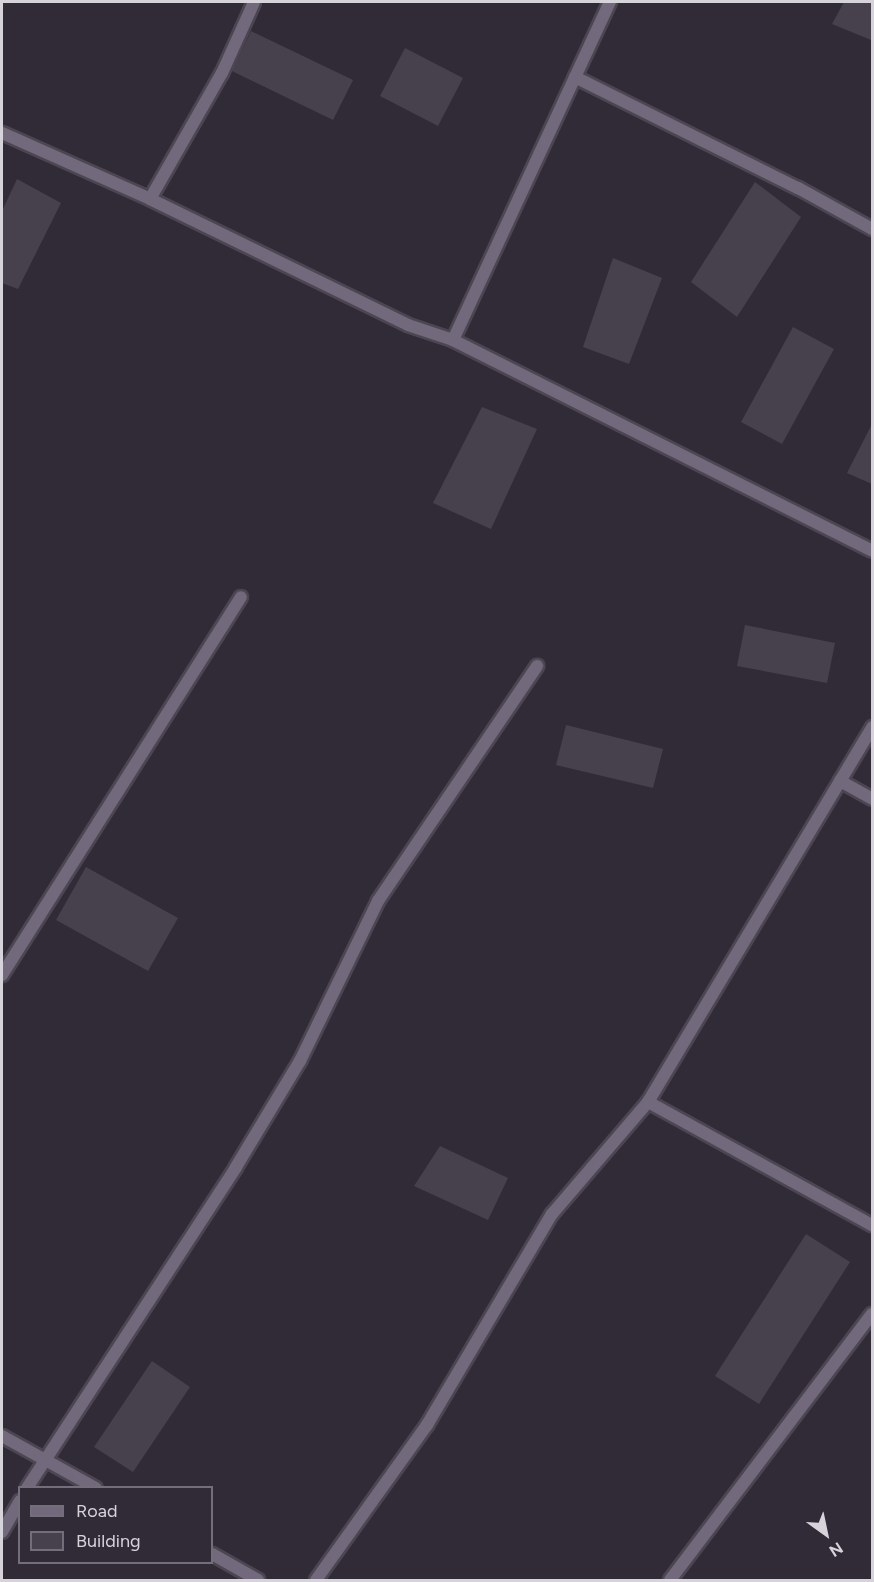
<!DOCTYPE html>
<html>
<head>
<meta charset="utf-8">
<style>
	body { margin:0 }
	#map { position:relative; width:874px; height:1582px; overflow:hidden; background:#312b38; font-family:Figtree,sans-serif }
	div>[style] { position:absolute }
	.building>* { inset:0; background:#47414e }
	.roads { filter:drop-shadow(2px 0 #4c4652) drop-shadow(-2px 0 #4c4652) drop-shadow(0 2px #4c4652) drop-shadow(0 -2px #4c4652) }
	.minor>* { height:12px; margin:-6px; padding:0 6px; transform-origin:6px; border-radius:6px; background:#726a7c }
	span { translate:-50% -50%; white-space:nowrap; text-align:center; line-height:1.15; -webkit-text-stroke:4.5px #312b38; paint-order:stroke }
	.frame { position:absolute; inset:0; border:3px solid #d7d3db; pointer-events:none }
	.legend { position:absolute; left:18px; top:1486px; width:195px; height:78px; box-sizing:border-box; background:#312b38; border:2px solid #736e79; margin:0; padding:8px 10px; list-style:none; font-size:18px; color:#d7d3db }
	.legend li { display:flex; align-items:center; gap:12px; height:30px }
	.legend b { width:30px; border:2px solid #736e79 }
	.north { position:absolute; left:796px; top:1504px; width:60px; height:60px; -webkit-text-stroke:4px #312b38; paint-order:stroke; rotate:147deg; font-size:16px; font-weight:700; line-height:24px; text-align:center; color:#d7d3db }
	.north::after { content:''; display:block; margin:auto; width:21px; height:27px; background:#d7d3db; clip-path:polygon(50% 0,100% 100%,50% 72%,0 100%) }
</style>
</head>
<body>
<div id="map">
	<div class="building">
		<i style="clip-path:polygon(844px 2px,872px 2px,871px 40px,832px 24px)"></i>
		<i style="clip-path:polygon(251px 31px,353px 80px,333px 120px,232px 71px)"></i>
		<i style="clip-path:polygon(405px 48px,463px 78px,438px 126px,380px 96px)"></i>
		<i style="clip-path:polygon(17px 179px,61px 203px,18px 289px,2px 283px,2px 211px)"></i>
		<i style="clip-path:polygon(755px 182px,801px 217px,737px 317px,691px 282px)"></i>
		<i style="clip-path:polygon(613px 258px,662px 278px,629px 364px,583px 347px)"></i>
		<i style="clip-path:polygon(793px 327px,834px 349px,782px 444px,741px 422px)"></i>
		<i style="clip-path:polygon(482px 407px,537px 429px,491px 529px,433px 503px)"></i>
		<i style="clip-path:polygon(872px 424px,872px 484px,847px 473px)"></i>
		<i style="clip-path:polygon(745px 625px,835px 643px,827px 683px,737px 666px)"></i>
		<i style="clip-path:polygon(566px 725px,663px 749px,653px 788px,556px 765px)"></i>
		<i style="clip-path:polygon(86px 867px,178px 918px,148px 971px,56px 920px)"></i>
		<i style="clip-path:polygon(440px 1146px,508px 1178px,488px 1220px,414px 1186px)"></i>
		<i style="clip-path:polygon(806px 1234px,850px 1262px,759px 1404px,715px 1376px)"></i>
		<i style="clip-path:polygon(152px 1361px,190px 1387px,133px 1472px,94px 1447px)"></i>
	</div>
	<div class="roads">
		<div class="minor">
			<i style="left:575px;top:77px;width:249px;rotate:26.5deg"></i>
			<i style="left:798px;top:188px;width:85px;rotate:29deg"></i>
			<i style="left:2px;top:133px;width:162px;rotate:24deg"></i>
			<i style="left:150px;top:199px;width:287px;rotate:26deg"></i>
			<i style="left:408px;top:325px;width:47px;rotate:18.4deg"></i>
			<i style="left:453px;top:340px;width:469px;rotate:26.7deg"></i>
			<i style="left:150px;top:199px;width:145px;rotate:-60.3deg"></i>
			<i style="left:222px;top:73px;width:78px;rotate:-65.7deg"></i>
			<i style="left:453px;top:340px;width:373px;rotate:-65.1deg"></i>
			<i style="left:840px;top:781px;width:37px;rotate:29deg"></i>
			<i style="left:2px;top:975px;width:447px;rotate:-57.7deg"></i>
			<i style="left:648px;top:1102px;width:256px;rotate:28.8deg"></i>
			<i style="left:2px;top:1436px;width:107px;rotate:29deg"></i>
			<i style="left:27px;top:1488px;width:383px;rotate:-56.9deg"></i>
			<i style="left:236px;top:1167px;width:124px;rotate:-58.9deg"></i>
			<i style="left:300px;top:1061px;width:178px;rotate:-64deg"></i>
			<i style="left:378px;top:901px;width:284px;rotate:-55.9deg"></i>
			<i style="left:2px;top:1532px;width:36px;rotate:-60deg"></i>
			<i style="left:212px;top:1554px;width:53px;rotate:29.5deg"></i>
			<i style="left:316px;top:1580px;width:191px;rotate:-54.4deg"></i>
			<i style="left:427px;top:1425px;width:245px;rotate:-59.4deg"></i>
			<i style="left:552px;top:1214px;width:148px;rotate:-49.4deg"></i>
			<i style="left:648px;top:1102px;width:437px;rotate:-59.1deg"></i>
			<i style="left:670px;top:1580px;width:334px;rotate:-52.8deg"></i>
		</div>
	</div>
	<div class="frame"></div>
	<ul class="legend">
	<li><b style="height:8px;background:#726a7c"></b>Road</li>
	<li><b style="height:16px;background:#47414e"></b>Building</li>
	</ul>
	<div class="north">N</div>
</div>
</body>
</html>
